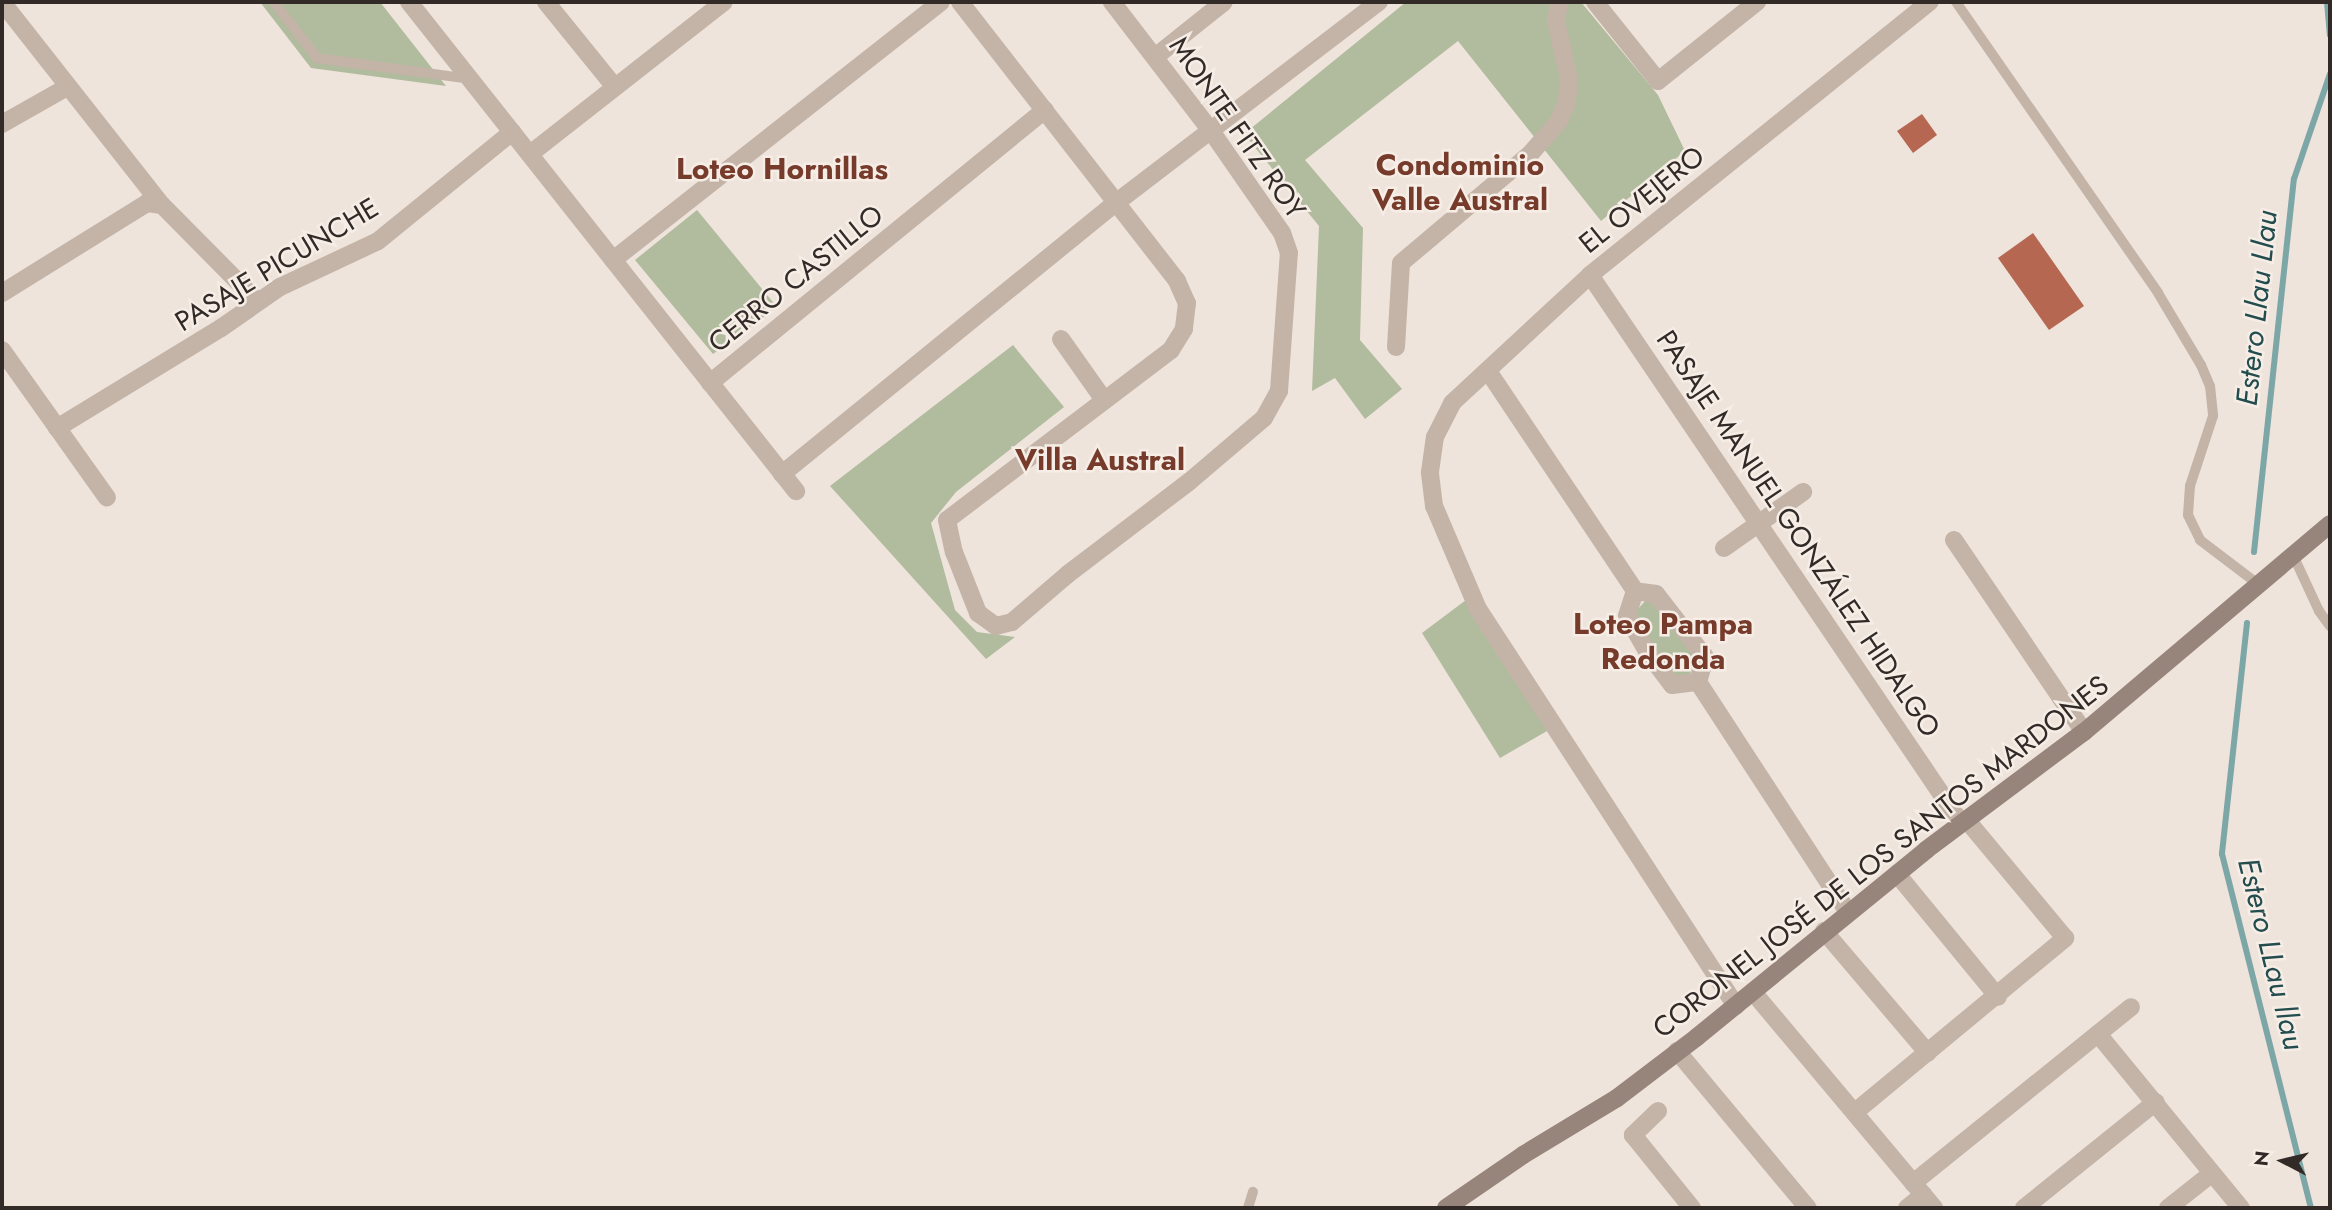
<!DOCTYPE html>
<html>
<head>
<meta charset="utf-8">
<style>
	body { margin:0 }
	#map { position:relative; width:2332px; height:1210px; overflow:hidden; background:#eee4db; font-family:Jost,sans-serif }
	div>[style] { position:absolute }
	.green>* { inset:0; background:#b1bb9d }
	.stream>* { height:6px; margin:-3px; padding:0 3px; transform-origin:3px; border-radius:3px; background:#7da6a7 }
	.building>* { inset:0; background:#b66751 }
	.lane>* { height:10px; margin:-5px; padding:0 5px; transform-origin:5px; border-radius:5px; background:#c4b4a8 }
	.street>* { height:18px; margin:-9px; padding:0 9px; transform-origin:9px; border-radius:9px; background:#c4b4a8 }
	.secondary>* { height:18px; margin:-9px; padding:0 9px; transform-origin:9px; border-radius:9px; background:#97847a }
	span { translate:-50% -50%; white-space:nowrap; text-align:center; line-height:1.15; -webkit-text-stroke:5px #f6eee6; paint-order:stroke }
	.street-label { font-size:28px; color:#322a27 }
	.neighbourhood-label { font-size:30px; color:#763b2b; font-weight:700 }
	.water-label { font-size:30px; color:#234c4e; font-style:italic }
	.frame { position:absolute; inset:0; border:4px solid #322a27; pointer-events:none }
	.north { position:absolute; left:2248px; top:1126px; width:70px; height:70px; -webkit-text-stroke:5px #f6eee6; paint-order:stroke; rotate:277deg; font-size:19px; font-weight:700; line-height:28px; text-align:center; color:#322a27 }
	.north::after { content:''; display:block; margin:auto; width:24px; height:32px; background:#322a27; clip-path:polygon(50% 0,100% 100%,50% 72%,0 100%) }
</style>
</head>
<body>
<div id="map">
	<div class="green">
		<i style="clip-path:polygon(260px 2px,380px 2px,446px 86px,311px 68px)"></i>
		<i style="clip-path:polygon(1406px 2px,1581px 2px,1658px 95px,1685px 151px,1601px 221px,1458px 41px,1305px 160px,1363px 228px,1360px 340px,1402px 389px,1365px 419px,1335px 378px,1312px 391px,1319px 226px,1244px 134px)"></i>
		<i style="clip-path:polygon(697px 210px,777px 307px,713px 354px,635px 260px)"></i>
		<i style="clip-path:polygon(1013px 345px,1064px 407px,956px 492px,931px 523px,955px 610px,977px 632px,1015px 637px,986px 659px,830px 486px)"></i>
		<i style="clip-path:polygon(1648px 598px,1697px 658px,1697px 666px,1686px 678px,1673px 676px,1634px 622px,1635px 612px)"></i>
		<i style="clip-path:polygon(1466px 600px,1554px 727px,1500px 758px,1422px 633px)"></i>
	</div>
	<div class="stream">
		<i style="left:2327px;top:2px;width:33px;rotate:85deg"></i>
		<i style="left:2254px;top:552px;width:375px;rotate:-83.9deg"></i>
		<i style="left:2294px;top:179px;width:111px;rotate:-71.1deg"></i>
		<i style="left:2247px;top:623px;width:232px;rotate:96.2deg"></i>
		<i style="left:2222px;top:854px;width:365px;rotate:75.9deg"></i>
	</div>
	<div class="building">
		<i style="clip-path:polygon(1922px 114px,1937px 135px,1913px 153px,1897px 131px)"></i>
		<i style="clip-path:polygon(2033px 233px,2084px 306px,2049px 330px,1998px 258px)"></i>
	</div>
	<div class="lane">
		<i style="left:274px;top:2px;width:71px;rotate:52.5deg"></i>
		<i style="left:317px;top:58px;width:154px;rotate:7.8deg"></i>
		<i style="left:1956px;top:2px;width:354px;rotate:55.2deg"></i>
		<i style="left:2158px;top:293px;width:84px;rotate:59.2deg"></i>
		<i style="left:2201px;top:365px;width:23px;rotate:67deg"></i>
		<i style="left:2210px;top:386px;width:30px;rotate:84deg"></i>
		<i style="left:2213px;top:416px;width:74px;rotate:108.2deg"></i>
		<i style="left:2190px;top:486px;width:29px;rotate:94deg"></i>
		<i style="left:2188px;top:515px;width:28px;rotate:64deg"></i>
		<i style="left:2200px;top:540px;width:74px;rotate:37.3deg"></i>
		<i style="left:2293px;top:555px;width:62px;rotate:65.1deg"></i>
		<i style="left:2319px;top:611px;width:19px;rotate:54deg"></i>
		<i style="left:1248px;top:1208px;width:17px;rotate:-73deg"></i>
	</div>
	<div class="street">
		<i style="left:2px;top:2px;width:258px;rotate:51.8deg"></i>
		<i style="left:409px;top:2px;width:624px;rotate:51.64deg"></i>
		<i style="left:546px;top:2px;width:108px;rotate:51deg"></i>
		<i style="left:960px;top:2px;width:353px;rotate:52.1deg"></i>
		<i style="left:1177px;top:281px;width:24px;rotate:66deg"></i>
		<i style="left:1187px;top:303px;width:26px;rotate:97deg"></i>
		<i style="left:1184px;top:329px;width:25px;rotate:122deg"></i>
		<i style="left:1171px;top:350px;width:281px;rotate:142.8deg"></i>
		<i style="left:947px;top:520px;width:33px;rotate:78deg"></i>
		<i style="left:954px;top:552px;width:66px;rotate:68.5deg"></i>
		<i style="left:978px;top:613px;width:22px;rotate:36deg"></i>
		<i style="left:996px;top:626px;width:16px;rotate:-14deg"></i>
		<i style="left:1012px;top:622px;width:74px;rotate:-40.6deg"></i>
		<i style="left:1068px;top:574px;width:153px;rotate:-37.3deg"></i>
		<i style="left:1190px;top:481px;width:97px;rotate:-40.4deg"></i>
		<i style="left:1264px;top:418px;width:31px;rotate:-61deg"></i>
		<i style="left:1279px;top:391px;width:138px;rotate:-85.9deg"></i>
		<i style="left:1289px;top:253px;width:21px;rotate:-109deg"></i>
		<i style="left:1282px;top:233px;width:124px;rotate:-124.8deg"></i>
		<i style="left:1211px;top:131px;width:163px;rotate:-127.5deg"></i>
		<i style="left:1595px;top:2px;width:101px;rotate:51.4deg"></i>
		<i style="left:1658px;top:81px;width:127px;rotate:-38.6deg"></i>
		<i style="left:1155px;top:57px;width:88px;rotate:-38.6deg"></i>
		<i style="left:2px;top:124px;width:75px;rotate:-29.6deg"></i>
		<i style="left:530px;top:154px;width:246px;rotate:-38.1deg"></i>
		<i style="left:613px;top:260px;width:417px;rotate:-38.2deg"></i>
		<i style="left:1590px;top:275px;width:662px;rotate:55.9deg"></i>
		<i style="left:2px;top:293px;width:171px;rotate:-31.8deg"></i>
		<i style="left:147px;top:203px;width:15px;rotate:8deg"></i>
		<i style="left:162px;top:205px;width:136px;rotate:45.3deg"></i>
		<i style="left:1061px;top:339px;width:75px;rotate:54.8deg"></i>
		<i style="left:1396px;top:347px;width:84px;rotate:-86.6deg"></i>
		<i style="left:1401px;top:263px;width:170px;rotate:-40.2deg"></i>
		<i style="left:1531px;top:153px;width:43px;rotate:-48.8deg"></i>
		<i style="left:1559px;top:121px;width:22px;rotate:-68deg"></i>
		<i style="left:1567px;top:101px;width:22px;rotate:-85deg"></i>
		<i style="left:1569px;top:79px;width:59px;rotate:-102.6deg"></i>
		<i style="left:1556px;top:21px;width:19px;rotate:-81deg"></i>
		<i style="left:2px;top:350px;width:181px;rotate:54.6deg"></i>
		<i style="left:1488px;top:371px;width:265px;rotate:56.2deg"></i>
		<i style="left:1635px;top:591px;width:26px;rotate:108deg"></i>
		<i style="left:1627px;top:616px;width:43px;rotate:60.4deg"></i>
		<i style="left:1648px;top:653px;width:40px;rotate:53deg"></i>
		<i style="left:1672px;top:685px;width:26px;rotate:-7deg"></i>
		<i style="left:1698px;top:682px;width:26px;rotate:-74deg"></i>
		<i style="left:1705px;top:657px;width:80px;rotate:-127.9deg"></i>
		<i style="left:1656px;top:594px;width:21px;rotate:-172deg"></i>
		<i style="left:710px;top:383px;width:432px;rotate:-39.2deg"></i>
		<i style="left:57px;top:428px;width:192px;rotate:-31.4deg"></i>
		<i style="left:221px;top:328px;width:72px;rotate:-34.8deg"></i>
		<i style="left:280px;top:287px;width:108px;rotate:-25.1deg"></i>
		<i style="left:378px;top:241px;width:173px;rotate:-39.1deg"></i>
		<i style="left:782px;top:474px;width:432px;rotate:-39.1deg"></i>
		<i style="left:1117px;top:202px;width:330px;rotate:-37.4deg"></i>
		<i style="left:1954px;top:540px;width:232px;rotate:55.9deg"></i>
		<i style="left:1724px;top:548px;width:97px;rotate:-35.3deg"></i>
		<i style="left:1698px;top:682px;width:275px;rotate:56.9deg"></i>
		<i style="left:1897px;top:874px;width:159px;rotate:50.6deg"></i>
		<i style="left:1824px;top:931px;width:160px;rotate:49.6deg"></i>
		<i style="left:1753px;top:992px;width:282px;rotate:50deg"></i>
		<i style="left:1736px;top:1006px;width:473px;rotate:-123deg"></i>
		<i style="left:1478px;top:609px;width:112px;rotate:-113.1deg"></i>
		<i style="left:1434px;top:506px;width:34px;rotate:-97deg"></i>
		<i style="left:1430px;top:472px;width:35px;rotate:-82deg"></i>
		<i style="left:1435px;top:437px;width:38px;rotate:-63deg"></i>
		<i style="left:1452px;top:403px;width:188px;rotate:-42.8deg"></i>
		<i style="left:1590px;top:275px;width:436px;rotate:-38.8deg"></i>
		<i style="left:2098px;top:1034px;width:225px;rotate:50.6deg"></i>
		<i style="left:1677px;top:1051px;width:204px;rotate:50.2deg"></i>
		<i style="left:1658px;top:1111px;width:35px;rotate:136deg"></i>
		<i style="left:1633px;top:1135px;width:94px;rotate:51.1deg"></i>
		<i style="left:1855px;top:1112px;width:273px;rotate:-39.6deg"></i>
		<i style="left:2065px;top:938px;width:155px;rotate:-129.8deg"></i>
		<i style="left:1913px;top:1183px;width:280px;rotate:-38.9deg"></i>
		<i style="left:1907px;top:1208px;width:21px;rotate:-39deg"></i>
		<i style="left:2024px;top:1208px;width:169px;rotate:-38.8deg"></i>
		<i style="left:2168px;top:1208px;width:55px;rotate:-38.3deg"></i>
	</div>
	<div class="secondary">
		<i style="left:1446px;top:1208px;width:93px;rotate:-34.5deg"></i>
		<i style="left:1523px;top:1155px;width:110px;rotate:-31.2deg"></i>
		<i style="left:1617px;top:1098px;width:101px;rotate:-37.3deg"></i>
		<i style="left:1697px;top:1037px;width:296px;rotate:-39.2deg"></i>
		<i style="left:1926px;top:850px;width:197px;rotate:-36.8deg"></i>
		<i style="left:2084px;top:732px;width:322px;rotate:-40.2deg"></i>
	</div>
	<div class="street-label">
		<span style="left:1237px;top:128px;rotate:55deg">MONTE FITZ ROY</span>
		<span style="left:1642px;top:200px;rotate:-39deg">EL OVEJERO</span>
		<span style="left:277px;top:265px;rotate:-31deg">PASAJE PICUNCHE</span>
		<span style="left:796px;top:279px;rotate:-39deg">CERRO CASTILLO</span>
		<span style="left:1798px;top:534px;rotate:56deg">PASAJE MANUEL GONZÁLEZ HIDALGO</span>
		<span style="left:1881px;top:857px;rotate:-38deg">CORONEL JOSÉ DE LOS SANTOS MARDONES</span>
	</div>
	<div class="neighbourhood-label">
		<span style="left:1460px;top:182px">Condominio<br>Valle Austral</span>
		<span style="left:782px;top:169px">Loteo Hornillas</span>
		<span style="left:1100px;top:460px">Villa Austral</span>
		<span style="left:1663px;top:641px">Loteo Pampa<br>Redonda</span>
	</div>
	<div class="water-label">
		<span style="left:2257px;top:308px;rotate:-84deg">Estero Llau Llau</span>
		<span style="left:2271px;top:954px;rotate:76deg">Estero LLau llau</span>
	</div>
	<div class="frame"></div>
	<div class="north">N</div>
</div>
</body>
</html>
